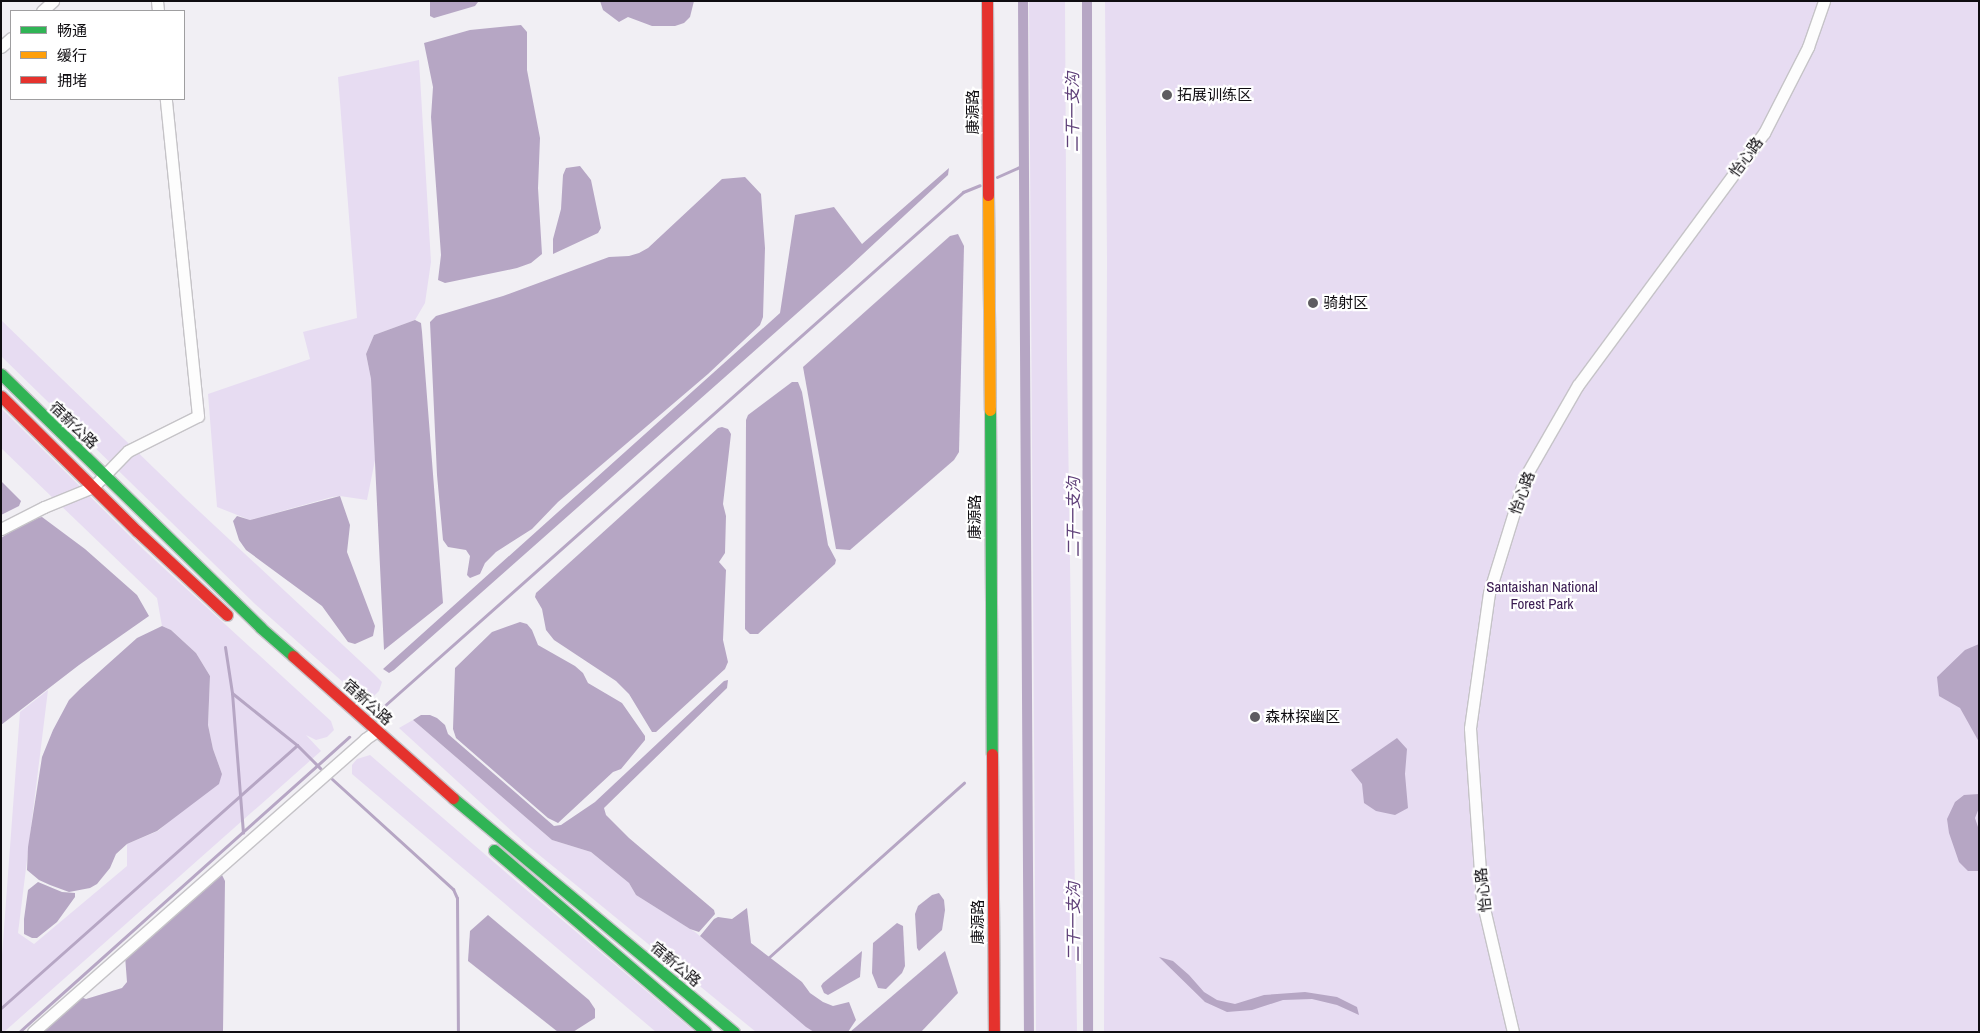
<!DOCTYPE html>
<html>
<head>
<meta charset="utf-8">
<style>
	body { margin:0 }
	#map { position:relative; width:1980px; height:1033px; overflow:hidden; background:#f1eff4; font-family:"Archivo Narrow","Noto Sans SC",sans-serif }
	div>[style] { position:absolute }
	.green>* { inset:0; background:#e7dcf2 }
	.water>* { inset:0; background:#b6a6c4 }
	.stream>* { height:3px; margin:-1.5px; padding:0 1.5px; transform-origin:1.5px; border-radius:1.5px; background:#b6a6c4 }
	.canal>* { height:10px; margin:-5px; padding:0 5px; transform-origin:5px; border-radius:5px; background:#b6a6c4 }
	.roads { filter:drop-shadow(1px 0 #c5c3c7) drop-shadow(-1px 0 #c5c3c7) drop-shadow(0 1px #c5c3c7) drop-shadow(0 -1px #c5c3c7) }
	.street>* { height:11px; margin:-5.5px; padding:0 5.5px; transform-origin:5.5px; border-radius:5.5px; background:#fdfdfd }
	.fast>* { height:11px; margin:-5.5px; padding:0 5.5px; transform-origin:5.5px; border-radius:5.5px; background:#30b455 }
	.slow>* { height:11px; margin:-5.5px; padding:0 5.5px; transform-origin:5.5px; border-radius:5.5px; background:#ff9f0a }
	.jam>* { height:11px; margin:-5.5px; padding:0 5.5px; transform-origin:5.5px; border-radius:5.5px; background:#e5322d }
	.dots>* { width:14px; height:14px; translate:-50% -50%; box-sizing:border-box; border:2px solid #fff; border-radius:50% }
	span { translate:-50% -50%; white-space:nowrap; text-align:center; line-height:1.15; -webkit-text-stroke:4.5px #fff; paint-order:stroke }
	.poi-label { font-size:15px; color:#0f0d11 }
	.left { translate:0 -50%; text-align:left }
	.street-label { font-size:15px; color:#0f0d11 }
	.park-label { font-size:15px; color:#3a1b51 }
	.water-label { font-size:16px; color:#5f4079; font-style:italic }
	.frame { position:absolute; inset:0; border:2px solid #0f0d11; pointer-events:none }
	.legend { position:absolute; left:10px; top:10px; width:175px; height:90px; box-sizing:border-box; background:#fff; border:1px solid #9f9ea0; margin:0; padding:6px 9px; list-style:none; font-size:15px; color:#0f0d11 }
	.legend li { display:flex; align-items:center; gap:10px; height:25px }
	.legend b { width:25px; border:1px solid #9f9ea0 }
</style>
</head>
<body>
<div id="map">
	<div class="green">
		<i style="clip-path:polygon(1029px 1px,1065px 1px,1067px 360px,1077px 1032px,1036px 1032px)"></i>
		<i style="clip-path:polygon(1105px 1px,1979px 1px,1979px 1032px,1104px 1032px,1107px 260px)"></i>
		<i style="clip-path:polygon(419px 60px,431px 262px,425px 303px,415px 320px,374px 335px,366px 354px,371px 379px,375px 460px,367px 500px,340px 496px,332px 497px,250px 520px,217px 507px,208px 394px,310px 359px,303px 332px,357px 318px,338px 77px)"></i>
		<i style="clip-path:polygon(1px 320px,186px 499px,373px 673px,382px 682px,379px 691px,371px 699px,362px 699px,255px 604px,1px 356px)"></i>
		<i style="clip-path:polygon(1px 408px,144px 550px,331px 721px,334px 730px,327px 737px,316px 740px,306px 735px,321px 751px,4px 1032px,1px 1032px,1px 969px,20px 712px,48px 690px,18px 933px,34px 944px,127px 866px,127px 844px,158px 831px,222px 774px,213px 749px,208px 725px,210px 676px,196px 653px,171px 630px,162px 626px,157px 598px,1px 448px)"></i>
		<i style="clip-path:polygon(413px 720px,552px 840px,591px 852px,629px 883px,636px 895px,695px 932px,814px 1032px,756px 1032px,527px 845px,399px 728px)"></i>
		<i style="clip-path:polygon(370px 755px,510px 876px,695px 1032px,656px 1032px,352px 774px,352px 765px,357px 759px)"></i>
	</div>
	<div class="water">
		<i style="clip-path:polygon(430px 1px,478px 1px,478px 2px,475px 6px,434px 18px,430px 16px)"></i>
		<i style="clip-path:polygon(600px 1px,694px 1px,690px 17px,684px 23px,675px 26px,652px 26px,628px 17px,619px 22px,603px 10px)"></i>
		<i style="clip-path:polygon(521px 25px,527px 32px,527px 70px,540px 138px,538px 188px,542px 254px,531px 263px,517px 268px,445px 283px,438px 280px,441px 255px,431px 117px,433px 87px,424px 43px,470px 30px)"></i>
		<i style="clip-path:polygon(580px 166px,591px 180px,601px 228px,598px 233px,553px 254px,553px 239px,561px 209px,563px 175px,566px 168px)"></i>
		<i style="clip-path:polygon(949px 168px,948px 175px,848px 268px,394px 670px,389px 673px,383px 669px,780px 313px,795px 215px,834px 207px,862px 244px)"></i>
		<i style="clip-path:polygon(745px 177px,761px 194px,765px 248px,763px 317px,760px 325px,708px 374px,558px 502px,532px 529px,496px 552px,485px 563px,480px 574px,470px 578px,467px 575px,470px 556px,466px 550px,448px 547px,443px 540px,437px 475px,430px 322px,436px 316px,503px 296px,609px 257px,629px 256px,639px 253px,648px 248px,722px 179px)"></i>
		<i style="clip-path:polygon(958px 234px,964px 246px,959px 452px,954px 460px,850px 550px,836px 549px,803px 367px,950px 236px)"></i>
		<i style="clip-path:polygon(415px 320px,421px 323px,422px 332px,443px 603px,384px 650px,371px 379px,366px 354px,374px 335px)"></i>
		<i style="clip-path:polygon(792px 382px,798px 382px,802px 392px,828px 545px,836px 560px,835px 564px,758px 634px,750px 634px,745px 629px,746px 420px,748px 415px)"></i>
		<i style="clip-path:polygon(722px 427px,728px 429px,731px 434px,723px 504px,726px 516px,725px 553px,719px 562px,726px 570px,723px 640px,728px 662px,725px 669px,656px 732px,652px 732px,629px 694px,616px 681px,554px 640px,546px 630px,542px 609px,535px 597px,536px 593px,718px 428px)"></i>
		<i style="clip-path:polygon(1px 481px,21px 501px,19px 506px,1px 515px)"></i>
		<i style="clip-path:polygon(340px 496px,350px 525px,347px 552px,375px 626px,373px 636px,355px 644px,348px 642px,322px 606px,246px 550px,239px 540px,233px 521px,237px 516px,250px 520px)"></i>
		<i style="clip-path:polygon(42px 517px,85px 549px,137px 595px,149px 616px,79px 665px,1px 725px,1px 538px,31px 519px)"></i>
		<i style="clip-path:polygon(520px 622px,527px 624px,532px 630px,538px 645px,575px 666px,583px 673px,588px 683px,622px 703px,645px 736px,645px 740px,621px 769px,613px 772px,558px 823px,548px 818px,456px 738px,453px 729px,455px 668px,492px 632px)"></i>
		<i style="clip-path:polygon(162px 626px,171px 630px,196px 653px,210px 676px,208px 725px,213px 749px,222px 774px,219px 784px,157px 831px,127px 844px,116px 854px,110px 868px,97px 884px,90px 888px,69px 892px,50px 885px,39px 880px,27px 870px,28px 847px,42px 757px,53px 730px,69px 700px,80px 689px,137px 638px)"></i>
		<i style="clip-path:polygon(1979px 644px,1979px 742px,1960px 708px,1939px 696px,1937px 677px,1965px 650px)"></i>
		<i style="clip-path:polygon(728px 680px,727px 688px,604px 808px,606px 815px,629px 838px,714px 910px,715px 914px,699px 932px,690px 929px,636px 895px,629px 883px,591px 852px,552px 840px,413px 720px,421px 715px,430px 715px,437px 718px,445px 725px,448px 734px,554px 826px,561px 825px,595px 802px,724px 681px)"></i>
		<i style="clip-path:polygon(1397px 738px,1407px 749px,1405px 774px,1408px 808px,1395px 815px,1376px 811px,1364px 803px,1362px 784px,1351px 770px)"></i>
		<i style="clip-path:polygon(1979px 794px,1979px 808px,1975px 818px,1979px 830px,1979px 871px,1968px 871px,1959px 862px,1949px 833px,1947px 819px,1955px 802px,1964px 795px)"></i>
		<i style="clip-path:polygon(221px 873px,225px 881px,223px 1032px,39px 1032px,78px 996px,86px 999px,122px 988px,127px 982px,125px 956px)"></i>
		<i style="clip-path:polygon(38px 882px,62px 892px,75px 893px,75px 897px,57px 922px,37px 938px,32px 938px,24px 934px,24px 919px,28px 890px)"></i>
		<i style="clip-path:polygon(939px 893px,944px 900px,945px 910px,942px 930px,919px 951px,917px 948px,915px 914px,918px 906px,932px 895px)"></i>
		<i style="clip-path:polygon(747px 908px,751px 943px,802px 982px,810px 993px,823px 1002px,833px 1006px,849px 1002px,856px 1020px,848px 1032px,814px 1032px,806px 1027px,700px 936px,714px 919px,718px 917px,732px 919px)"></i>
		<i style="clip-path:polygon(488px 915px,589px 1000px,595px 1009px,595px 1018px,573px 1032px,558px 1032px,468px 961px,470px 931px)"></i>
		<i style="clip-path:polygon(897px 923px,903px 926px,905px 966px,902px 973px,886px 989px,878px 988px,872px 973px,873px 943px)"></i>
		<i style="clip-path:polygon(862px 951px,860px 977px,828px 995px,824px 993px,821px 986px,823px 983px)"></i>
		<i style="clip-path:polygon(945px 951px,958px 993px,921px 1032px,850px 1032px)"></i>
		<i style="clip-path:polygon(1159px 957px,1173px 961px,1189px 975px,1204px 992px,1217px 1000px,1235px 1004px,1264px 995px,1305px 992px,1337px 997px,1357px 1007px,1359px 1015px,1337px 1005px,1312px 999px,1283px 1000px,1252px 1010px,1227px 1012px,1205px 1002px)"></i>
	</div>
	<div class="stream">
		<i style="left:997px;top:177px;width:30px;rotate:-24deg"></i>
		<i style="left:225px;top:647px;width:47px;rotate:81.3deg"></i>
		<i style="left:232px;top:693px;width:140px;rotate:85.5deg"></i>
		<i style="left:232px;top:693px;width:83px;rotate:38.7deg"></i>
		<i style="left:297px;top:745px;width:33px;rotate:45deg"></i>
		<i style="left:374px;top:715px;width:788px;rotate:-41.6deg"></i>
		<i style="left:963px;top:192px;width:18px;rotate:-22deg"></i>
		<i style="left:332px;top:779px;width:164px;rotate:42.3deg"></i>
		<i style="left:453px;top:889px;width:10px;rotate:66deg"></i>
		<i style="left:457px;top:898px;width:134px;rotate:89.6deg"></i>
		<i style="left:768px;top:958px;width:263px;rotate:-41.8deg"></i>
		<i style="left:1px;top:1008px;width:396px;rotate:-41.6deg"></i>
		<i style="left:19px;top:1032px;width:443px;rotate:-41.8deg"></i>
	</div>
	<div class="canal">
		<i style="left:1023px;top:1px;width:1031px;rotate:89.67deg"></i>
		<i style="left:1087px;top:1px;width:1031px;rotate:89.94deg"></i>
	</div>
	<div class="roads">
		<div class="street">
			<i style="left:157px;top:1px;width:10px;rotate:84deg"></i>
			<i style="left:42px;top:11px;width:15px;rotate:-42deg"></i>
			<i style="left:1px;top:47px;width:13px;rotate:-42deg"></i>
			<i style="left:1px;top:529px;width:48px;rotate:-27.1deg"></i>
			<i style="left:44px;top:507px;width:53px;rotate:-22.2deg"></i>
			<i style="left:93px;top:487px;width:50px;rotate:-45.8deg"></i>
			<i style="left:128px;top:451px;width:78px;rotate:-26.6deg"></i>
			<i style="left:198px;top:416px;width:319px;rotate:-95.8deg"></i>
			<i style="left:33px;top:1032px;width:443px;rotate:-41.4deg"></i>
			<i style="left:365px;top:739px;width:14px;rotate:-34deg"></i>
			<i style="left:1513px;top:1032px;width:136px;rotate:-103.2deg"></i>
			<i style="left:1482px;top:900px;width:172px;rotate:-94deg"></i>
			<i style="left:1470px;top:728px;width:136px;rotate:-82deg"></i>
			<i style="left:1489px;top:593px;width:121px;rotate:-72.8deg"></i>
			<i style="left:1525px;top:477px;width:106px;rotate:-60.1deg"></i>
			<i style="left:1578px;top:385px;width:313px;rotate:-53.6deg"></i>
			<i style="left:1764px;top:133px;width:97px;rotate:-62.9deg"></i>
			<i style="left:1808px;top:47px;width:49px;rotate:-70.8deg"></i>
		</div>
		<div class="fast">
			<i style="left:1px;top:374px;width:363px;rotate:44.3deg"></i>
			<i style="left:261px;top:628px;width:43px;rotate:41.2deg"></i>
			<i style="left:990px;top:410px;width:344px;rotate:89.7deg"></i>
			<i style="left:453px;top:798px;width:366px;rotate:39.8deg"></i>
			<i style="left:494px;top:850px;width:279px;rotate:40.6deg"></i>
		</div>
		<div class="slow">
			<i style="left:988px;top:195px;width:215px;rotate:89.5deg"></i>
		</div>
		<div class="jam">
			<i style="left:987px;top:1px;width:194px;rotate:89.7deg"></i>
			<i style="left:1px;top:396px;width:192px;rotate:44.8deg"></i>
			<i style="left:137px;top:531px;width:123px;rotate:43deg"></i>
			<i style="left:293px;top:656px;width:214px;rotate:41.6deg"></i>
			<i style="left:992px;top:754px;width:278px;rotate:89.6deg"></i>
		</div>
	</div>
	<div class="dots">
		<i style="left:1167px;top:95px;background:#5e5c60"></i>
		<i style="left:1313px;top:303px;background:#5e5c60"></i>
		<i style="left:1255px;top:717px;background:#5e5c60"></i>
	</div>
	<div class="poi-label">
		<span class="left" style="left:1177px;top:95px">拓展训练区</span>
		<span class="left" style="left:1323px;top:303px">骑射区</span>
		<span class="left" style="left:1265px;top:717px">森林探幽区</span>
	</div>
	<div class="street-label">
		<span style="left:973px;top:112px;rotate:-90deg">康源路</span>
		<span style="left:1746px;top:157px;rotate:-54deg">怡心路</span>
		<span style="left:74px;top:425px;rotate:44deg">宿新公路</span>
		<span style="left:1522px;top:493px;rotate:-70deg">怡心路</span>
		<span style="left:975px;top:517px;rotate:-90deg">康源路</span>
		<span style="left:368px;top:702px;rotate:42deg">宿新公路</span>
		<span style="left:1483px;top:890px;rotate:-97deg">怡心路</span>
		<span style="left:978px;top:922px;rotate:-90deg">康源路</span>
		<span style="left:676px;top:964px;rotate:40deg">宿新公路</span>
	</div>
	<div class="park-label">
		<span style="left:1542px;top:595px">Santaishan National<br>Forest Park</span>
	</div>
	<div class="water-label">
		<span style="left:1072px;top:112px;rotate:-90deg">二干一支沟</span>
		<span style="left:1073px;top:517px;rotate:-90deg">二干一支沟</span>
		<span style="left:1073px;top:922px;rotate:-90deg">二干一支沟</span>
	</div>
	<div class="frame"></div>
	<ul class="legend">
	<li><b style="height:6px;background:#30b455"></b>畅通</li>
	<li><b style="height:6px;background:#ff9f0a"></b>缓行</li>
	<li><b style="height:6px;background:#e5322d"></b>拥堵</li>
	</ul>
</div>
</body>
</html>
